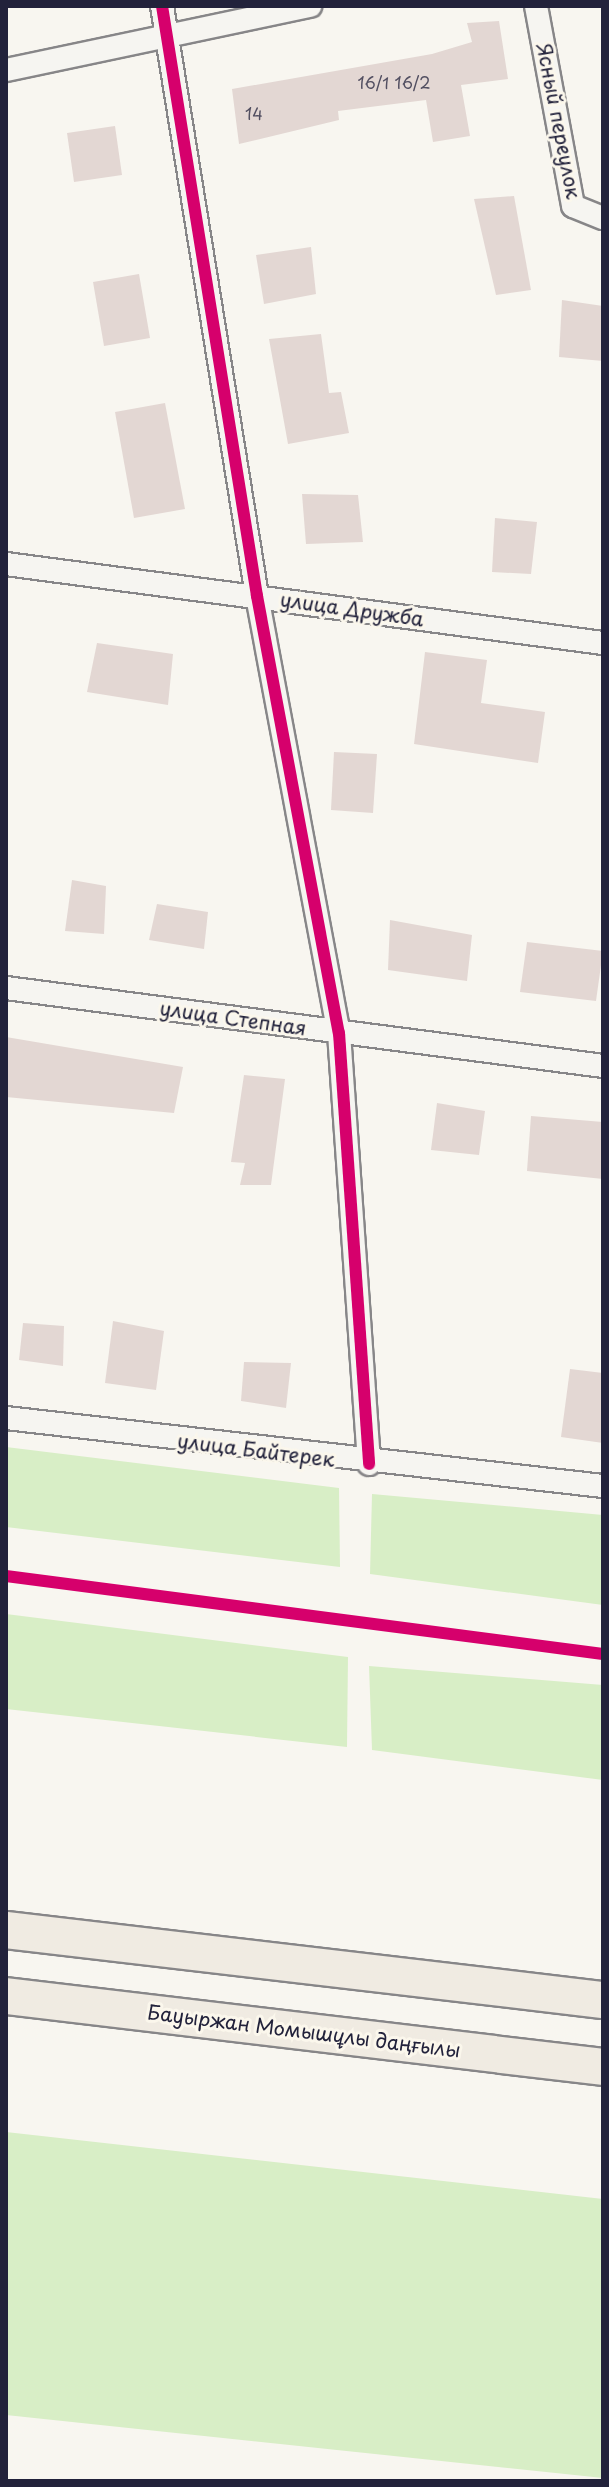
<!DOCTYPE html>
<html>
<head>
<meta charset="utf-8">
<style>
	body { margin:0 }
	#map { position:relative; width:609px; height:2487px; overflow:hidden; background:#f8f6f0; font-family:"Playpen Sans",sans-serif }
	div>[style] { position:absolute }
	.green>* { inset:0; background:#d8eec6 }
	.building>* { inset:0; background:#e3d7d3 }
	.roads { filter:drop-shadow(2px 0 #878688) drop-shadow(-2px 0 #878688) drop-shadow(0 2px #878688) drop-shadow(0 -2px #878688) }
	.minor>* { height:22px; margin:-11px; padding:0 11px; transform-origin:11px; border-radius:11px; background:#f6f5f1 }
	.primary>* { height:36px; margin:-18px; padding:0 18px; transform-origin:18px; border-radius:18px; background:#f0ebe2 }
	.cycleway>* { height:12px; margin:-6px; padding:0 6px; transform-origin:6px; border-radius:6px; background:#d6006c }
	span { translate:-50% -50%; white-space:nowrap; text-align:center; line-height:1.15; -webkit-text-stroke:6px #fbf7ec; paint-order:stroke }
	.number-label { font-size:16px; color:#524f61 }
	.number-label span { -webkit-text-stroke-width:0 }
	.street-label { font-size:20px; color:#22223b }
	.frame { position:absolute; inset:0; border:8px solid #22223b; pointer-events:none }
</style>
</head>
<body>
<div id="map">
	<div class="green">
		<i style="clip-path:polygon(6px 1447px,339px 1488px,340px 1567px,6px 1527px)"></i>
		<i style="clip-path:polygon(372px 1494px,603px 1515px,603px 1605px,370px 1574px)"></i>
		<i style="clip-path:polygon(6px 1614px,348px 1657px,347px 1747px,6px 1709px)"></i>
		<i style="clip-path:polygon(369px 1666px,603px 1685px,603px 1780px,372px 1750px)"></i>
		<i style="clip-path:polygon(6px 2132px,603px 2199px,603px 2478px,6px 2415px)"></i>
	</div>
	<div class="building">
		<i style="clip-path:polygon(499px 21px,508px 79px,461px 85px,470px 136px,433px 142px,426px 100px,338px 111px,339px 120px,239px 144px,232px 89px,432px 54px,472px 42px,467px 23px)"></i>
		<i style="clip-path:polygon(115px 126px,122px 175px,74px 182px,67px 133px)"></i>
		<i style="clip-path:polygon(514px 196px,531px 290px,496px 295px,474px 199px)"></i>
		<i style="clip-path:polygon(311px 247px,316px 294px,264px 304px,256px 255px)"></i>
		<i style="clip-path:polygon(139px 274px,150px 338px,104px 346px,93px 282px)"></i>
		<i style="clip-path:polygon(562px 300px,603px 306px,603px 361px,559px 357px)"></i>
		<i style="clip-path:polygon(321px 334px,329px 393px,341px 392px,349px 433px,288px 444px,269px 339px)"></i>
		<i style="clip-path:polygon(165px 403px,185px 509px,134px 518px,115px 412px)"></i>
		<i style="clip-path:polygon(302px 494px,358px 495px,363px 542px,306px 544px)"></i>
		<i style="clip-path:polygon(495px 518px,537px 522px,531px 574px,492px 572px)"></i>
		<i style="clip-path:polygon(97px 643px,173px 654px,168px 705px,87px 692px)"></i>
		<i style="clip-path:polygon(425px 652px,487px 660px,481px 703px,545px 712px,538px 763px,414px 744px)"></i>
		<i style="clip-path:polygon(334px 752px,377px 754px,373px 813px,331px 810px)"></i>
		<i style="clip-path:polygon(72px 880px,106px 886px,104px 934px,65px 931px)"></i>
		<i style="clip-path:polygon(157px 904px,208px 912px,204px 949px,149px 940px)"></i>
		<i style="clip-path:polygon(390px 920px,472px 935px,467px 981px,388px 970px)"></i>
		<i style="clip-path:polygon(527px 942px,603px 951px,596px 1001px,520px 992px)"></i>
		<i style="clip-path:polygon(6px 1037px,183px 1067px,174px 1113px,6px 1097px)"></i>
		<i style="clip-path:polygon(244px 1075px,285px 1079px,271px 1185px,240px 1185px,245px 1163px,231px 1162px)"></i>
		<i style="clip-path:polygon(437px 1103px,485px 1111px,479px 1155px,431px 1150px)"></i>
		<i style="clip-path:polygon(531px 1116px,603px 1122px,603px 1179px,527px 1171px)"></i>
		<i style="clip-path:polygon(113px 1321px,164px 1331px,156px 1390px,105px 1383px)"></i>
		<i style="clip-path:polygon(23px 1323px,64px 1326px,63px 1366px,19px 1360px)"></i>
		<i style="clip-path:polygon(244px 1362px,291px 1363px,286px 1408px,241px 1401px)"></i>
		<i style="clip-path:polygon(570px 1369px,603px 1373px,603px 1443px,561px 1437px)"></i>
	</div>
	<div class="roads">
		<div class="minor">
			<i style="left:162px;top:6px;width:598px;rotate:80.85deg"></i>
			<i style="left:257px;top:596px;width:445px;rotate:79.4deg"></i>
			<i style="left:339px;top:1033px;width:432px;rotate:86deg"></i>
			<i style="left:536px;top:6px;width:203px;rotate:79.5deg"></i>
			<i style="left:573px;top:206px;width:32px;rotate:22deg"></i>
			<i style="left:6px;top:70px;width:311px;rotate:-11.9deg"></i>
			<i style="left:6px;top:564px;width:602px;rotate:7.54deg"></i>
			<i style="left:6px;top:988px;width:602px;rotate:7.44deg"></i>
			<i style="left:6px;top:1418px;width:601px;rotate:6.5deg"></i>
		</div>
		<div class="primary">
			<i style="left:6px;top:1930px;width:601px;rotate:6.69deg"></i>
			<i style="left:6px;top:1996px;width:601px;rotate:6.78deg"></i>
		</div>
	</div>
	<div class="cycleway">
		<i style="left:162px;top:6px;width:598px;rotate:80.85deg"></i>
		<i style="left:257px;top:596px;width:445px;rotate:79.4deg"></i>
		<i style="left:339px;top:1033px;width:432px;rotate:86deg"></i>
		<i style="left:6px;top:1576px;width:602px;rotate:7.44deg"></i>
	</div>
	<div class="number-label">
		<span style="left:394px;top:82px">16/1 16/2</span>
		<span style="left:254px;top:113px">14</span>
	</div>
	<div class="street-label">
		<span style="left:559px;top:121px;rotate:79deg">Ясный переулок</span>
		<span style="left:352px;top:609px;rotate:8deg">улица Дружба</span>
		<span style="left:233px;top:1018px;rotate:8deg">улица Степная</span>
		<span style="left:256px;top:1450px;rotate:7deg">улица Байтерек</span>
		<span style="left:304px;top:2031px;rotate:7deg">Бауыржан Момышұлы даңғылы</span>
	</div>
	<div class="frame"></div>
</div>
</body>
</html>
